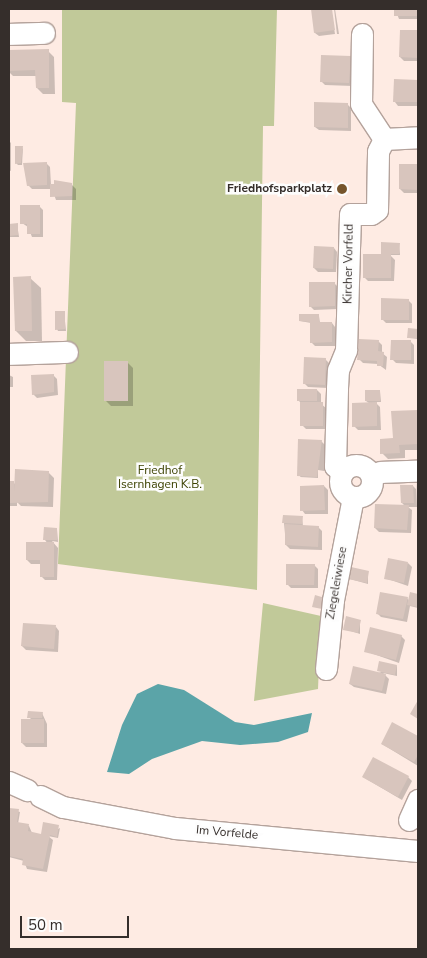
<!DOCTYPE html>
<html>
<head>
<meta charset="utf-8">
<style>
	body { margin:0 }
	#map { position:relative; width:427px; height:958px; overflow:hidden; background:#feebe3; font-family:"Nunito Sans",sans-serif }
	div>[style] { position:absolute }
	.green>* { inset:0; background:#c1c999 }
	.water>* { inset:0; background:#5ba4a8 }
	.shadow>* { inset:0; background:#0003 }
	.building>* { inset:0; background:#d8c5bd }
	.roads { filter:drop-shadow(1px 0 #b4a29b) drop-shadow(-1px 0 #b4a29b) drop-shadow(0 1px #b4a29b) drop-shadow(0 -1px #b4a29b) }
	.minor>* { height:21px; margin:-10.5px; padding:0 10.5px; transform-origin:10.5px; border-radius:10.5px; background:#fff }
	.minor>.ring { margin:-10.5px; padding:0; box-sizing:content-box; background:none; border:21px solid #fff; border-radius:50% }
	.dots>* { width:14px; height:14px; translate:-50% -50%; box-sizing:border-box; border:2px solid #fdfdfd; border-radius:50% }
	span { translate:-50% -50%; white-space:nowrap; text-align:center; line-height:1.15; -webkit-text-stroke:5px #fdfdfd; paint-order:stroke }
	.poi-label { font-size:12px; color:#352e2b; font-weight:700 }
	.right { translate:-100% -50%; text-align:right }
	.street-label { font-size:12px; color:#352e2b }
	.park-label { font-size:12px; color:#3b4100 }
	.frame { position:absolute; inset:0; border:10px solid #352e2b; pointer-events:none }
	.scale { position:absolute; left:20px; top:916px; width:109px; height:22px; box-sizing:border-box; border:2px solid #352e2b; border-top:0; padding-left:6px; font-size:15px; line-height:18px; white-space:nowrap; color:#352e2b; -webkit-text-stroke:4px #fdfdfd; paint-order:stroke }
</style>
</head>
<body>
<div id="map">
	<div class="green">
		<i style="clip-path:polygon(62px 9px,277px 9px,274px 126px,263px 126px,257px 590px,58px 564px,76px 103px,62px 102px)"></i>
		<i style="clip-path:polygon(263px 603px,321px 616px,318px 689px,254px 701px)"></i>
	</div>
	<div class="water">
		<i style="clip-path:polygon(158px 684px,184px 690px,235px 722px,254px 725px,312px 713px,308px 732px,278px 742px,240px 745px,202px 741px,152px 759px,129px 774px,107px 772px,122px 725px,137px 694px)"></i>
	</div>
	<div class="shadow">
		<i style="clip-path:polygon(312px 9px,331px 9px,335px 34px,319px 36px,315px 33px)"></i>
		<i style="clip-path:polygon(334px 9px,335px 9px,339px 34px,337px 34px)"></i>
		<i style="clip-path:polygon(395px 9px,418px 9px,418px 19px,399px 19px)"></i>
		<i style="clip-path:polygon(401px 31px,418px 31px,418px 61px,404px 61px,400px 57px)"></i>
		<i style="clip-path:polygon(9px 51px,48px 51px,54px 57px,55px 94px,43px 94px,37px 88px,37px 76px,13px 76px,9px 72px)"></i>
		<i style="clip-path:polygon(350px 57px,354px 61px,353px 86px,325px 85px,321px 81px)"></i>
		<i style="clip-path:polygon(395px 81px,418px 81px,418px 106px,398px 106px,395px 102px)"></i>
		<i style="clip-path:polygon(347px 104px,351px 108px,351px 131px,319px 130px,315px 127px)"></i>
		<i style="clip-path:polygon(9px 141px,11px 143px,11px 171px,9px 170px)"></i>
		<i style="clip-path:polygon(23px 147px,22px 165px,18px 165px,16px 163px)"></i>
		<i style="clip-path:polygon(46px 163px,50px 167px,51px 185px,72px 185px,76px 189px,76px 200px,56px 200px,52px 189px,32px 189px,28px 185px)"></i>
		<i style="clip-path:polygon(401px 165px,418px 165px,418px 193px,404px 193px,400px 189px)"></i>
		<i style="clip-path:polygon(39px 206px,43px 210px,43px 237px,32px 237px,28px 227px,22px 223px)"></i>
		<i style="clip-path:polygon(17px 224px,19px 237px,9px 237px,9px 225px)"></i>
		<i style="clip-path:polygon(399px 244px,400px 255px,390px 255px,395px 260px,394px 281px,368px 281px,364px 277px)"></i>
		<i style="clip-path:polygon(334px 248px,337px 252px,336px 272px,318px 272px,314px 268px)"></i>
		<i style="clip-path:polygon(30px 278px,41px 288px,42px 341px,26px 341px,16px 331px)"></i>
		<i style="clip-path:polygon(334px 283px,338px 287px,338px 309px,314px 310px,310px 306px)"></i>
		<i style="clip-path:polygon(408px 300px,412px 304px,412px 323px,386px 323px,382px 319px)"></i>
		<i style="clip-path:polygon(64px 312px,66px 331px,58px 331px,57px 329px)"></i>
		<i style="clip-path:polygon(319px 316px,320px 323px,332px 323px,335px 327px,336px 346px,315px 346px,311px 342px,311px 323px,300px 321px)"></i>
		<i style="clip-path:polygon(409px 330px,418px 330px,418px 339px,409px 338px)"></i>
		<i style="clip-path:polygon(378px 341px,382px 345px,382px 353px,387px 357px,386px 370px,378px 364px,363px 363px,359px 359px)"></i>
		<i style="clip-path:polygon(410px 341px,414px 345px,414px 364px,396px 363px,392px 359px)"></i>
		<i style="clip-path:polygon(325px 359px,329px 363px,328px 388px,308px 387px,304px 383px)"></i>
		<i style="clip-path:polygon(127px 362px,133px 368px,133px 406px,111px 406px,105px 400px)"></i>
		<i style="clip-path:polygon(9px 375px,13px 377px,13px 387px,9px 387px)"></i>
		<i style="clip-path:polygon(53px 375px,57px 379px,58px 395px,37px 398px,33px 394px)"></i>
		<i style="clip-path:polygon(317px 390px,321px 394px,321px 404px,326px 408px,326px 429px,306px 429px,302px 425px,302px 404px,298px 400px)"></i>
		<i style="clip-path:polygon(380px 391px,381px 402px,375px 402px,380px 407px,381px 430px,358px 430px,354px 426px,369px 403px,366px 401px)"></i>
		<i style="clip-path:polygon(418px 412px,418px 450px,405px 450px,405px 458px,388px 459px,382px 453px,394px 440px,393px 413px)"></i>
		<i style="clip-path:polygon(321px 441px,325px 445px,324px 471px,318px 470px,318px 478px,300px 477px)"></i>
		<i style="clip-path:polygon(48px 472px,54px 478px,53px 507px,21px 506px,17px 502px,17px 506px,9px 506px,9px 482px,16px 484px)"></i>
		<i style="clip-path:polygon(416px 480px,417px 507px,408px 507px,412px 510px,411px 533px,379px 532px,375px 528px,405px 506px,402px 503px,413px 486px,416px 489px)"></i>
		<i style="clip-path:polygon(324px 486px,328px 490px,328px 514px,305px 514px,302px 510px)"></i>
		<i style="clip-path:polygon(302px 517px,303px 526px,318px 527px,322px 531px,322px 550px,290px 549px,286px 545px,284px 523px)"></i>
		<i style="clip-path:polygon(57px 529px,58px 542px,52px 541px,58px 548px,57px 580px,45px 580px,41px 576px,41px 564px,31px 564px,27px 560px,48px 544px,45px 540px)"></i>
		<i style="clip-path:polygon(408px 563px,412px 567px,408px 586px,385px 578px)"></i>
		<i style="clip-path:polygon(314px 565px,318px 569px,318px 588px,291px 588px,287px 584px)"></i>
		<i style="clip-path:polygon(368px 572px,368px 584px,350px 579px)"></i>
		<i style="clip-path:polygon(411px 593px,418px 595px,418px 608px,410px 606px,407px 622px,381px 617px,377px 613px,407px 598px,409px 601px)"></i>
		<i style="clip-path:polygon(360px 621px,360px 634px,345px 629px)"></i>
		<i style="clip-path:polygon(56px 627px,59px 631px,58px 652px,26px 650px,22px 646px)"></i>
		<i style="clip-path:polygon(401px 636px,405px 640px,399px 663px,365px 651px)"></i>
		<i style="clip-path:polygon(397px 666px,397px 676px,383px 673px,389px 679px,386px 694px,354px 687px,350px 684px)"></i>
		<i style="clip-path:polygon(42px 713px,47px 724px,47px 747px,26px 747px,22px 743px,32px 720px,29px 717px)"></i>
		<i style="clip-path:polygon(393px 724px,418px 737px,418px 766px,382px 744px)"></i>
		<i style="clip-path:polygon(363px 777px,408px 777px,412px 781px,402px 800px)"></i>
		<i style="clip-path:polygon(10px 809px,20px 812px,18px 824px,29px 826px,32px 833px,45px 836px,60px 828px,58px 838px,48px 836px,53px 840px,47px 872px,27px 869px,24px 861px,9px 857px)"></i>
	</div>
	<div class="building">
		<i style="clip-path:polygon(311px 9px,332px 9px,335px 30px,314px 33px)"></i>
		<i style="clip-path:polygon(394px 9px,418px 9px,418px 16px,394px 16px)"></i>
		<i style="clip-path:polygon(400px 30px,418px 30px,418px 58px,399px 57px)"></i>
		<i style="clip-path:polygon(49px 49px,49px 88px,36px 88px,35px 70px,9px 71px,9px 50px)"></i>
		<i style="clip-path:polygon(321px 55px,351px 56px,349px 83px,320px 82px)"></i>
		<i style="clip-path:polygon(394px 79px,418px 80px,418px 102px,393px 102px)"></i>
		<i style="clip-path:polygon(314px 102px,348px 103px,348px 128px,314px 127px)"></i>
		<i style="clip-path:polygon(15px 146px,23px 146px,21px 163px,15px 164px)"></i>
		<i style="clip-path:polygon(47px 162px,47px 185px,27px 186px,23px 163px)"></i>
		<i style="clip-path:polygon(399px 164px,418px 164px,418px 190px,399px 189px)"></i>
		<i style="clip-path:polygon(54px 180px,72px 183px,72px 196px,50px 197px,50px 184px,54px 184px)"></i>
		<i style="clip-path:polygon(20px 205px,40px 205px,40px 234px,27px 234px,27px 224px,20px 224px)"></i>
		<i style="clip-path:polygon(18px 223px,18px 235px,9px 236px,9px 224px)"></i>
		<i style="clip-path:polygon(381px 242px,400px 243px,399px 254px,391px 254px,391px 278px,363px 278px,363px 254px,381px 254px)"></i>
		<i style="clip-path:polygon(314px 246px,334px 247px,333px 269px,313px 268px)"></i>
		<i style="clip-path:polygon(31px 276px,32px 331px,15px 331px,13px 277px)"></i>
		<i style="clip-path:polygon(309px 282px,335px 282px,335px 306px,309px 307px)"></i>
		<i style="clip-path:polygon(381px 298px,409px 299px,409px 320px,381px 320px)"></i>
		<i style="clip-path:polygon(55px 311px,65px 311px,65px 329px,55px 330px)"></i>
		<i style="clip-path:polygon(299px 314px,319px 314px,319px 322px,332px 322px,332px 342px,310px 343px,310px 322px,299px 321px)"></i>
		<i style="clip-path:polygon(408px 328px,418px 329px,418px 338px,407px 338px)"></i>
		<i style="clip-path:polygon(359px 339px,379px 340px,378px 351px,384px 352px,383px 366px,377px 366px,377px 361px,357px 360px)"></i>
		<i style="clip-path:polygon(391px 340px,411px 340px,411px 360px,390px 360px)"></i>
		<i style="clip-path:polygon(304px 357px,326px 358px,325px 385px,303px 384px)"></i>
		<i style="clip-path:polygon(104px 361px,128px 361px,128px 401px,104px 401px)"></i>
		<i style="clip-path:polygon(54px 374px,54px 392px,32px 395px,31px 375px)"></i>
		<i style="clip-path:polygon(297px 389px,317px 389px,317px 401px,297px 401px)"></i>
		<i style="clip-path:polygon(365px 390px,380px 390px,380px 401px,365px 401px)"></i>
		<i style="clip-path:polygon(300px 402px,323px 402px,323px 426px,300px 426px)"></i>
		<i style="clip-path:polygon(377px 402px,377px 426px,352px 427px,352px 403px)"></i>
		<i style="clip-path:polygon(418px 410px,418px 444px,399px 445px,400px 453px,380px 454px,380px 439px,393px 438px,391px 411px)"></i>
		<i style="clip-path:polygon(298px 439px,322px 440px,317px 477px,297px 476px)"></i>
		<i style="clip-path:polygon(15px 469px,49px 471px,48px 502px,9px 503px,9px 481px,14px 481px,14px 492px)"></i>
		<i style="clip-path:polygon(324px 485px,325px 510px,300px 511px,300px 486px)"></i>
		<i style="clip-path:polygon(400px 485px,413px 485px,414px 503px,401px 503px)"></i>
		<i style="clip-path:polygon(375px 504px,409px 505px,407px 530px,374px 528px)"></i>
		<i style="clip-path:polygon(283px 515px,303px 516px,302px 524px,282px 523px)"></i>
		<i style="clip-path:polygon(285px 524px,319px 526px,318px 547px,285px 545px)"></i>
		<i style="clip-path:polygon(44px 527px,57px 528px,57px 540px,43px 540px)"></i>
		<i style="clip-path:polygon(26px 542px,54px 542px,54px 577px,40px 577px,40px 560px,26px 560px)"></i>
		<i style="clip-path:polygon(388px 558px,408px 562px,404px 583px,384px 579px)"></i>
		<i style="clip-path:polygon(286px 564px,315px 564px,314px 585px,286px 585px)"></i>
		<i style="clip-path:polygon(351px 567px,369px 571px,367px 583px,348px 579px)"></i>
		<i style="clip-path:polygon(380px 592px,408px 597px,403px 619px,376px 614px)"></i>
		<i style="clip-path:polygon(410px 592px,418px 594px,418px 607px,407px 605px)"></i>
		<i style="clip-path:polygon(315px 595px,325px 598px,322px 609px,312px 607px)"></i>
		<i style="clip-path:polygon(346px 616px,361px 620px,358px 633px,343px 630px)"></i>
		<i style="clip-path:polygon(23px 623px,56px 625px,54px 649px,21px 646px)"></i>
		<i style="clip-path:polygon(370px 627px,402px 635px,396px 660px,364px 652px)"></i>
		<i style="clip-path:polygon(379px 661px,397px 665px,395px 675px,377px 671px)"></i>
		<i style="clip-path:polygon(353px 666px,386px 674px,382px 691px,349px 684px)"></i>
		<i style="clip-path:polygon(418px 700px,418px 719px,410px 714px)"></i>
		<i style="clip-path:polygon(28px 711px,43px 712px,42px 718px,27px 718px)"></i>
		<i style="clip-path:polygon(21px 719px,44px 719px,44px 743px,21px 743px)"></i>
		<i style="clip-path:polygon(392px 722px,418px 736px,418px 755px,414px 762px,381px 744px)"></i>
		<i style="clip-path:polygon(373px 757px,409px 776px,398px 797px,362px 777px)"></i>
		<i style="clip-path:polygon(9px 808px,19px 809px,17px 822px,29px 824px,28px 831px,41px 834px,43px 822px,59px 825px,57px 837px,50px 835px,43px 869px,22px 865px,23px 859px,9px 856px)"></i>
	</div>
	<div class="roads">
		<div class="minor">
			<i style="left:9px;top:34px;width:35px;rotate:-2deg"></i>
			<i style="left:362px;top:34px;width:70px;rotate:90.8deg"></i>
			<i style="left:361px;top:104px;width:42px;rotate:56.7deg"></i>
			<i style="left:9px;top:354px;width:58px;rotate:-2deg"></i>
			<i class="ring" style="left:340px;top:465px;width:11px;height:11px"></i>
			<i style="left:343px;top:472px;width:10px;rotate:-143deg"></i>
			<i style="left:335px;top:466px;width:78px;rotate:-88.5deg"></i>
			<i style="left:337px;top:388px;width:18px;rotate:-87deg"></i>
			<i style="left:338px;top:370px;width:22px;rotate:-68deg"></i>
			<i style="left:346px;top:350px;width:136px;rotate:-88.3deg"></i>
			<i style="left:350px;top:214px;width:21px"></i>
			<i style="left:371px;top:214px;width:7px;rotate:-34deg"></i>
			<i style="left:377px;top:210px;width:59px;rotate:-89deg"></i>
			<i style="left:378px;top:151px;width:13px;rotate:-63deg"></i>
			<i style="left:384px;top:139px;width:34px;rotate:-3deg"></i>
			<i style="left:371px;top:475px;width:10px;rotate:-17deg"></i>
			<i style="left:381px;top:472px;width:37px;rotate:-2deg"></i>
			<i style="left:326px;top:669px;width:69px;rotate:-84.2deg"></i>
			<i style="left:333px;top:600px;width:105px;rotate:-79deg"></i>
			<i style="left:9px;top:782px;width:20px;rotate:24deg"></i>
			<i style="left:40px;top:796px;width:25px;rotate:26deg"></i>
			<i style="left:63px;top:807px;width:114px;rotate:10.6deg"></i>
			<i style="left:175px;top:828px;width:244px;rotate:5.4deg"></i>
			<i style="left:409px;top:820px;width:22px;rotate:-66deg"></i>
		</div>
	</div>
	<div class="dots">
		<i style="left:342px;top:189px;background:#76552c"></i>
	</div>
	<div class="poi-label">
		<span class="right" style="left:332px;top:189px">Friedhofsparkplatz</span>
	</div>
	<div class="street-label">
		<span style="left:349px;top:264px;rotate:-89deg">Kircher Vorfeld</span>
		<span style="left:337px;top:583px;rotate:-80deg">Ziegeleiwiese</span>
		<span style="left:227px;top:833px;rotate:5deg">Im Vorfelde</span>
	</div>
	<div class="park-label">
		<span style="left:160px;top:478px">Friedhof<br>Isernhagen K.B.</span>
	</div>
	<div class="frame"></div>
	<div class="scale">50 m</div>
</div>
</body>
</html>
